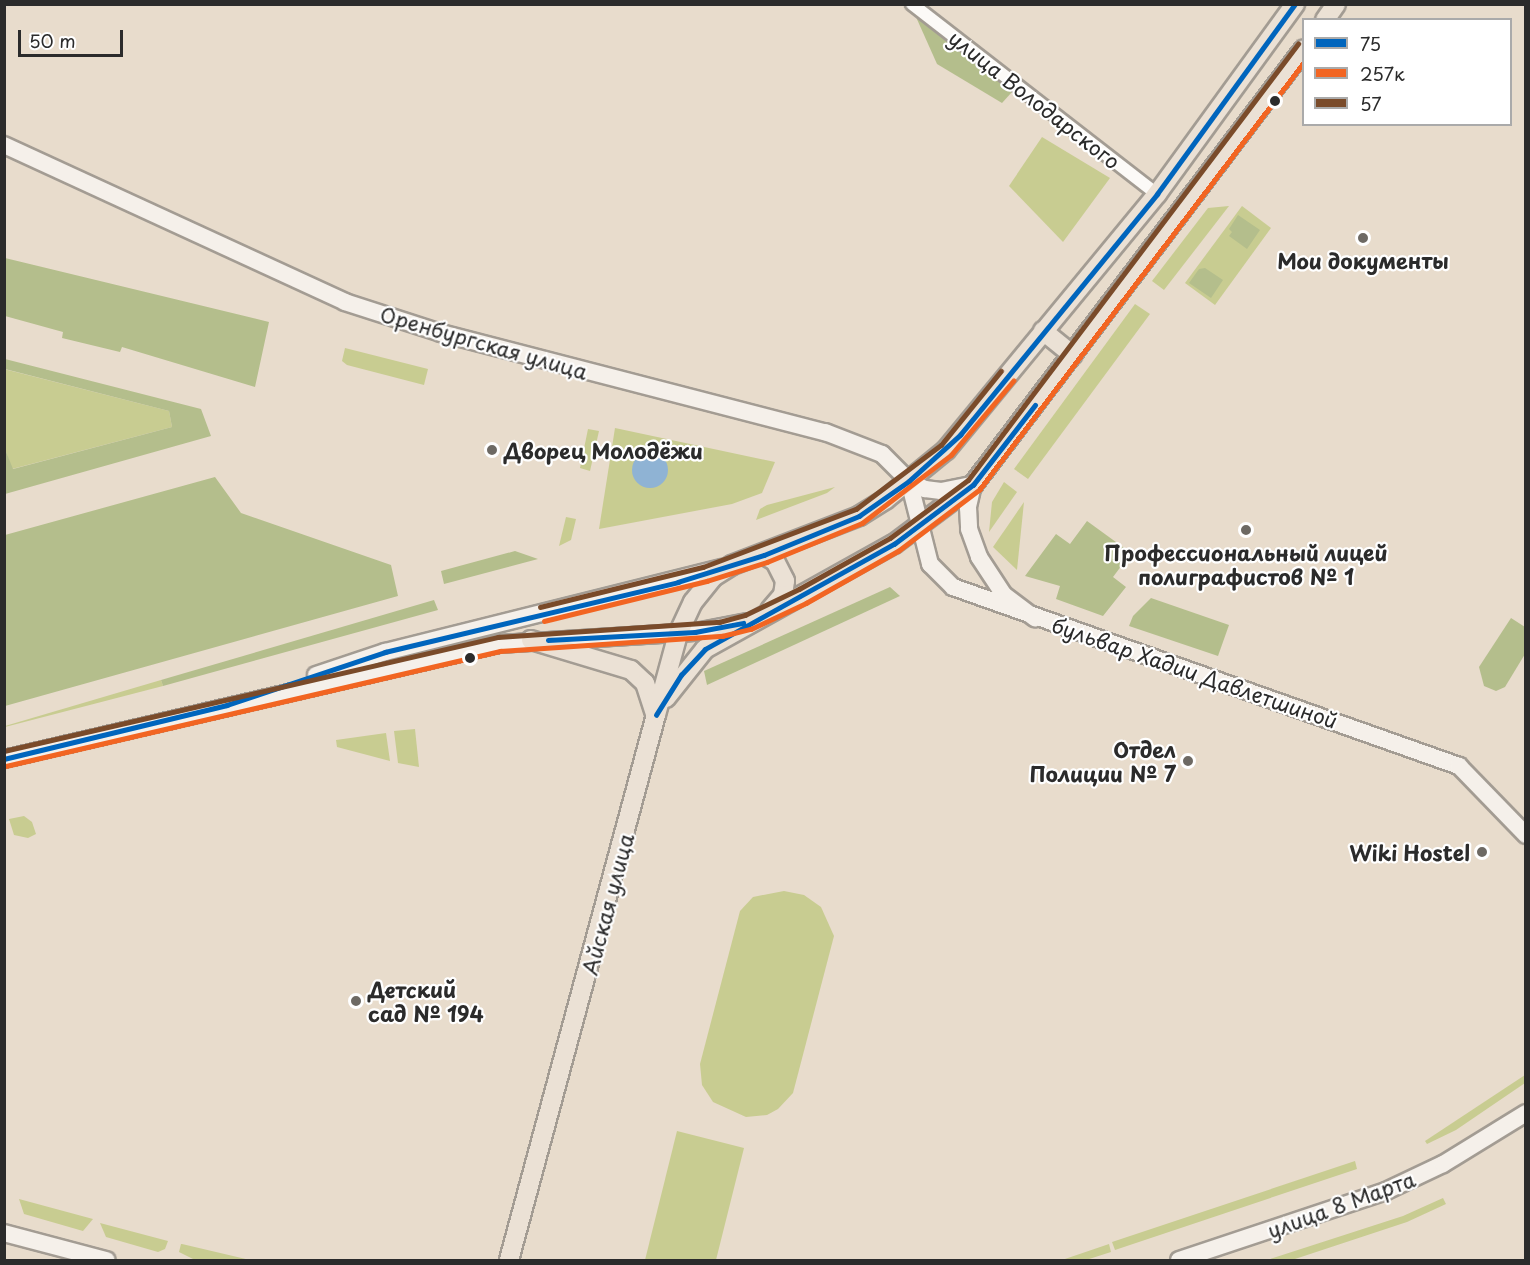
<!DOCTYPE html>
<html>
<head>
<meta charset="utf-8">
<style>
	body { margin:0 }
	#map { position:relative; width:1530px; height:1265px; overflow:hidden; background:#e8dccc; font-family:"Playpen Sans",sans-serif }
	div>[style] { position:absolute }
	.green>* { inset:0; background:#c8cc91 }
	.forest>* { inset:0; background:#b4be8c }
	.water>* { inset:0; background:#8fb3d4 }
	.round { border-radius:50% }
	.roads { filter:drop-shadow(2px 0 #a39c93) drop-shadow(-2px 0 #a39c93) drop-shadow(0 2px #a39c93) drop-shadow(0 -2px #a39c93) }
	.street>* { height:12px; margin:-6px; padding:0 6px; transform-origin:6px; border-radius:6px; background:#fcfaf7 }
	.secondary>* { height:16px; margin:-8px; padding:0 8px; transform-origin:8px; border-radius:8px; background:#f5f0ea }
	.primary>* { height:18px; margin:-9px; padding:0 9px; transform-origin:9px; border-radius:9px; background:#ebe1d5 }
	.bus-1>* { height:4.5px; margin:-2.25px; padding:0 2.25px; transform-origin:2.25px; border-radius:2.25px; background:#0065bd }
	.bus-2>* { height:4.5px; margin:-2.25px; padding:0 2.25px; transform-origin:2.25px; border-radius:2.25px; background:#f26522 }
	.bus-3>* { height:4.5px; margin:-2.25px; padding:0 2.25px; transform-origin:2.25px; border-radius:2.25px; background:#7a4b2a }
	.dots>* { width:16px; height:16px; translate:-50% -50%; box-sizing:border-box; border:3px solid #fff; border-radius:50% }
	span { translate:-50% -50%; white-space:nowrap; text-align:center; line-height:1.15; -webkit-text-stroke:4.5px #fff; paint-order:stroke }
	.street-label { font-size:21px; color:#2b2b2b }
	.poi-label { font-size:21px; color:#2b2b2b; font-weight:700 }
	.left { translate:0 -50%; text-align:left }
	.right { translate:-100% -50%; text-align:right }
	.frame { position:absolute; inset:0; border:6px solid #2b2b2b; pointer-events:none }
	.legend { position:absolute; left:1302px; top:18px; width:210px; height:108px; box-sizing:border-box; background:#fff; border:2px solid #aaa; margin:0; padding:8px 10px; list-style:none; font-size:18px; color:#2b2b2b }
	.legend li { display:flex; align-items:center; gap:12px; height:30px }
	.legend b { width:30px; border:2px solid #aaa }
	.scale { position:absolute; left:18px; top:30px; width:105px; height:27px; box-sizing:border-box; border:3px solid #2b2b2b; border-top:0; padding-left:8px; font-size:18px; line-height:21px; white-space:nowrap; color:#2b2b2b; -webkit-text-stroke:4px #fff; paint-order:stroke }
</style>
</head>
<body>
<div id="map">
	<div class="green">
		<i style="clip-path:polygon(1042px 137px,1110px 178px,1063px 242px,1009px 186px)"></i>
		<i style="clip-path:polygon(1229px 206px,1164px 290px,1152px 281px,1208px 208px)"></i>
		<i style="clip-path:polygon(1242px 206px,1271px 228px,1215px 305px,1185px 283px)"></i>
		<i style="clip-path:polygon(1135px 304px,1150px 314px,1028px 479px,1014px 469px)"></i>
		<i style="clip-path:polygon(345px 348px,428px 369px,424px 385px,347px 365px,342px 361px)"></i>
		<i style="clip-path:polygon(4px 369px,169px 411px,172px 427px,12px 469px,5px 449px)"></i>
		<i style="clip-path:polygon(615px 428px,775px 462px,762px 493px,732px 504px,599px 529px)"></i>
		<i style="clip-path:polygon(588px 429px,599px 431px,590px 471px,580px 468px)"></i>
		<i style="clip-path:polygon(1004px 482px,1017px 492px,989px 532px,992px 502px)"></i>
		<i style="clip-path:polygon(835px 487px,827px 493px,756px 520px,760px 509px,767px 505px)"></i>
		<i style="clip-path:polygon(1024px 502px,1017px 570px,993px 547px)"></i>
		<i style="clip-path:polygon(566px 517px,576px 519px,571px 540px,559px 546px)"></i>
		<i style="clip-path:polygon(161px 680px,163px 686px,5px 727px,5px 726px)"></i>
		<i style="clip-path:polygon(415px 729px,419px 767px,398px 763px,394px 731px)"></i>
		<i style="clip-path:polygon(386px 733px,390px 761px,337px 747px,336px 740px)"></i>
		<i style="clip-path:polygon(24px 816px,32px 822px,36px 834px,28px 838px,14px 835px,9px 819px)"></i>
		<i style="clip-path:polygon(784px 891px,804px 895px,821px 907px,834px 936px,793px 1093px,778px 1109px,767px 1115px,746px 1117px,713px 1102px,702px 1085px,700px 1064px,740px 911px,753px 897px)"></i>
		<i style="clip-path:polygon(1525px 1075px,1525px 1083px,1456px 1130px,1427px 1144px,1425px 1141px)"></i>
		<i style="clip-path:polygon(677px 1131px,744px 1148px,716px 1260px,645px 1260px)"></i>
		<i style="clip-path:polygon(1355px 1161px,1357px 1169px,1115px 1250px,1112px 1242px)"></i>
		<i style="clip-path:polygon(1443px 1198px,1446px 1204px,1407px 1222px,1292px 1260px,1267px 1260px,1403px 1216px)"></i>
		<i style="clip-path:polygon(19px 1199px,93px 1219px,83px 1231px,24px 1214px)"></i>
		<i style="clip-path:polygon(100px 1223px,168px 1241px,165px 1249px,158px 1252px,106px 1237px)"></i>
		<i style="clip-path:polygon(181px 1244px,182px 1244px,250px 1260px,195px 1260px,179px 1252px)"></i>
		<i style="clip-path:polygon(1109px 1244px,1111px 1252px,1086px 1260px,1062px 1260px)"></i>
	</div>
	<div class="forest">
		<i style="clip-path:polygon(916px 17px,1012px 92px,1002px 103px,937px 64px)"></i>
		<i style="clip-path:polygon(1238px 215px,1260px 230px,1247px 249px,1229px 236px,1232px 232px,1229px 229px)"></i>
		<i style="clip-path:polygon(5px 258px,269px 322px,255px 387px,122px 347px,120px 352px,62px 338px,63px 332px,5px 316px)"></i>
		<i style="clip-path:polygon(1205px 268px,1223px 280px,1211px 298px,1189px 283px,1199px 269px)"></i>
		<i style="clip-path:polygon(5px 359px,201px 409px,211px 436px,5px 494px,5px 449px,13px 469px,172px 427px,169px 411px,5px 369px)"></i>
		<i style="clip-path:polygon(215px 477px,241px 513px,391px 565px,398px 596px,5px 706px,5px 535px)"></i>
		<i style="clip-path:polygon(1087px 521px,1131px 553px,1113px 577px,1126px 587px,1103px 616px,1056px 599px,1060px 586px,1025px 576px,1056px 534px,1070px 544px)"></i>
		<i style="clip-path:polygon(515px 551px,538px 559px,444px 584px,441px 571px)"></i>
		<i style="clip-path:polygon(890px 587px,900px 596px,707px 685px,704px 671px)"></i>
		<i style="clip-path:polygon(1151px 598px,1229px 625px,1218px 656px,1129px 626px,1133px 616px)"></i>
		<i style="clip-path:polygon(434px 600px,438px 610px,163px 686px,161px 680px)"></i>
		<i style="clip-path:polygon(1511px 618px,1525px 627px,1525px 654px,1505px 687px,1496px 691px,1484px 686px,1479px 667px)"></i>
	</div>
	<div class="water">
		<i class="round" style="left:632px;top:452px;width:36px;height:36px"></i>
	</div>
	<div class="roads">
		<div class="street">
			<i style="left:912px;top:4px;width:310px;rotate:37.8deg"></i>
		</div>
		<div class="secondary">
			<i style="left:4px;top:145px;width:375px;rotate:24.7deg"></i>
			<i style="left:345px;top:302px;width:101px;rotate:17.9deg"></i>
			<i style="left:441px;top:333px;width:397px;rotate:14.5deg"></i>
			<i style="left:825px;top:432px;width:61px;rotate:21.1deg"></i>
			<i style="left:882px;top:454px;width:38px;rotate:45deg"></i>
			<i style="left:909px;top:481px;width:18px;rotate:27deg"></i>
			<i style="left:925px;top:489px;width:16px;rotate:7deg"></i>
			<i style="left:941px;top:491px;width:33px;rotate:-11deg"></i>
			<i style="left:973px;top:485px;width:23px;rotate:103deg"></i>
			<i style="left:968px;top:507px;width:22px;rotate:87deg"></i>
			<i style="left:969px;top:529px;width:30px;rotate:70deg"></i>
			<i style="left:979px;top:557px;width:45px;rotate:56.7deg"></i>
			<i style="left:1004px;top:595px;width:39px;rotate:37deg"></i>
			<i style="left:909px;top:481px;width:86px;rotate:75.8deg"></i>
			<i style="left:930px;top:564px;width:33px;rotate:45deg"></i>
			<i style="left:953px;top:587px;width:537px;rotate:19.48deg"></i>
			<i style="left:1459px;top:766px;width:96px;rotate:45.8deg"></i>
			<i style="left:316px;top:675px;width:73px;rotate:-18.4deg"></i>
			<i style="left:385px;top:652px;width:348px;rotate:-14deg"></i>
			<i style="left:4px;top:759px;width:508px;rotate:-13.08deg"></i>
			<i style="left:499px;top:644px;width:196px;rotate:-3.5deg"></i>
			<i style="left:695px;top:632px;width:54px;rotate:-10.7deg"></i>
			<i style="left:4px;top:1233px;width:106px;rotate:14.8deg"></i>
			<i style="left:1179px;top:1260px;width:218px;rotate:-18.4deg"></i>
			<i style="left:1386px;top:1191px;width:63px;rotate:-25.3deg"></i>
			<i style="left:1443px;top:1164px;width:97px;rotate:-31.6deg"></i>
		</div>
		<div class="primary">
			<i style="left:1325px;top:20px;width:19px;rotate:-55deg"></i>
			<i style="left:1043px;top:331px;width:38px;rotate:39deg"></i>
			<i style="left:764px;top:555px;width:13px;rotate:29deg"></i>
			<i style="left:775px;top:561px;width:22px;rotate:63deg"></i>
			<i style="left:785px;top:581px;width:14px;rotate:98deg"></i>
			<i style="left:783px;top:595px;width:20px;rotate:131deg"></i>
			<i style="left:531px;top:640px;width:104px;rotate:16.7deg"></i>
			<i style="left:631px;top:670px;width:19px;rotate:43deg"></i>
			<i style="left:645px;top:683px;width:32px;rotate:72deg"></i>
			<i style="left:666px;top:698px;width:63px;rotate:-51.5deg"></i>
			<i style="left:705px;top:649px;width:216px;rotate:-29.1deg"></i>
			<i style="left:894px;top:544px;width:99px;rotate:-36.8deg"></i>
			<i style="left:973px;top:485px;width:547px;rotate:-52.8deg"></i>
			<i style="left:509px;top:1260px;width:564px;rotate:-74.91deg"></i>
			<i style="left:656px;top:715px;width:84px;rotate:-74.8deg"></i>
			<i style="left:678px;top:634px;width:35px;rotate:-65deg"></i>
			<i style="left:693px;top:602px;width:32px;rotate:-51deg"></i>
			<i style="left:713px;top:577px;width:22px;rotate:-32deg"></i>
			<i style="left:732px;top:565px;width:136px;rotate:-21.1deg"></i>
			<i style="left:859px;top:516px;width:32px;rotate:-32deg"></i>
			<i style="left:886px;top:499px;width:77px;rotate:-39.2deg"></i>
			<i style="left:946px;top:450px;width:332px;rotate:-50.5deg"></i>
			<i style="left:1157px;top:194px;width:235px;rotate:-54deg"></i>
		</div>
	</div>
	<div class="bus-1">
		<i style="left:548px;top:640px;width:147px;rotate:-3.1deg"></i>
		<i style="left:695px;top:632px;width:49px;rotate:-10.6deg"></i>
		<i style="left:656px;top:715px;width:47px;rotate:-58deg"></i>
		<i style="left:681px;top:675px;width:35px;rotate:-47deg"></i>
		<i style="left:705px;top:649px;width:216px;rotate:-29.1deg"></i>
		<i style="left:894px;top:544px;width:99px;rotate:-36.8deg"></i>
		<i style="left:973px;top:485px;width:101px;rotate:-52.2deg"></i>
		<i style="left:4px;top:759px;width:229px;rotate:-13.6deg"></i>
		<i style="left:227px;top:705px;width:167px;rotate:-18.5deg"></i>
		<i style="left:385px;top:652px;width:301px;rotate:-13.4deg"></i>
		<i style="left:678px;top:582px;width:90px;rotate:-17.4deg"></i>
		<i style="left:764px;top:555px;width:103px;rotate:-22.3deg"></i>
		<i style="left:859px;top:516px;width:61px;rotate:-35deg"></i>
		<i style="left:909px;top:481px;width:69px;rotate:-42deg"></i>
		<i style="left:960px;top:435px;width:311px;rotate:-50.7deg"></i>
		<i style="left:1157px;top:194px;width:235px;rotate:-54deg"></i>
	</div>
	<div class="bus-2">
		<i style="left:544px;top:621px;width:168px;rotate:-13.8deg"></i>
		<i style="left:707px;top:581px;width:63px;rotate:-17.6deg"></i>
		<i style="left:767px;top:562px;width:103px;rotate:-22.3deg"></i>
		<i style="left:862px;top:523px;width:112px;rotate:-37.4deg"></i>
		<i style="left:951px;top:455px;width:97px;rotate:-50deg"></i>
		<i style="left:6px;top:766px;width:507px;rotate:-13.1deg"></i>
		<i style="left:500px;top:651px;width:223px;rotate:-3.9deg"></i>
		<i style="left:722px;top:636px;width:30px;rotate:-14deg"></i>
		<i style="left:751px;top:629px;width:61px;rotate:-25.3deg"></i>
		<i style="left:806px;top:603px;width:106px;rotate:-29.5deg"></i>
		<i style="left:898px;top:551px;width:101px;rotate:-37deg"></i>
		<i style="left:979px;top:490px;width:537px;rotate:-52.79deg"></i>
	</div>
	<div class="bus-3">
		<i style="left:540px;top:607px;width:168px;rotate:-13.8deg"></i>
		<i style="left:703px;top:567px;width:164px;rotate:-20.8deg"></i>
		<i style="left:856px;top:509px;width:106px;rotate:-37deg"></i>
		<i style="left:941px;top:445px;width:95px;rotate:-51deg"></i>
		<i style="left:4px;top:751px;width:507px;rotate:-12.99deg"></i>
		<i style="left:498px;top:637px;width:222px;rotate:-3.9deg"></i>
		<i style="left:719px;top:622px;width:27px;rotate:-15deg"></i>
		<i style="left:745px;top:615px;width:60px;rotate:-25.7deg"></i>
		<i style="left:799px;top:589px;width:104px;rotate:-29.3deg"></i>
		<i style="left:890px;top:538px;width:97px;rotate:-36.6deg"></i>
		<i style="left:968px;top:480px;width:547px;rotate:-52.88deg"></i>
	</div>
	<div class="dots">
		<i style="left:1275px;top:101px;background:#2b2b2b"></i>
		<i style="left:1363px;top:238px;background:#6d6963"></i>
		<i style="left:492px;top:450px;background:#6d6963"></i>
		<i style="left:1246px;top:530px;background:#6d6963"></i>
		<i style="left:470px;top:658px;background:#2b2b2b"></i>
		<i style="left:1188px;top:761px;background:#6d6963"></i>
		<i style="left:1482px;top:852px;background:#6d6963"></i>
		<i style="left:356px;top:1001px;background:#6d6963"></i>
	</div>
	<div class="street-label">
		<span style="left:1035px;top:99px;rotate:38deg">улица Володарского</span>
		<span style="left:484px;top:342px;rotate:16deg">Оренбургская улица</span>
		<span style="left:1195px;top:672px;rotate:19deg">бульвар Хадии Давлетшиной</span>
		<span style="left:607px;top:904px;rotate:-75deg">Айская улица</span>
		<span style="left:1341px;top:1204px;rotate:-20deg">улица 8 Марта</span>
	</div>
	<div class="poi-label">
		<span style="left:1363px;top:260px">Мои документы</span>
		<span class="left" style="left:504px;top:450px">Дворец Молодёжи</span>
		<span style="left:1246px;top:564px">Профессиональный лицей<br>полиграфистов № 1</span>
		<span class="right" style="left:1176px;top:761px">Отдел<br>Полиции № 7</span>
		<span class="right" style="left:1470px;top:852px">Wiki Hostel</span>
		<span class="left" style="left:368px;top:1001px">Детский<br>сад № 194</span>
	</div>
	<div class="frame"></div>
	<ul class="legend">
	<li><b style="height:8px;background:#0065bd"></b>75</li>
	<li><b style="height:8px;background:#f26522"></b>257к</li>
	<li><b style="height:8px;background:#7a4b2a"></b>57</li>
	</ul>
	<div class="scale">50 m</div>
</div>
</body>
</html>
